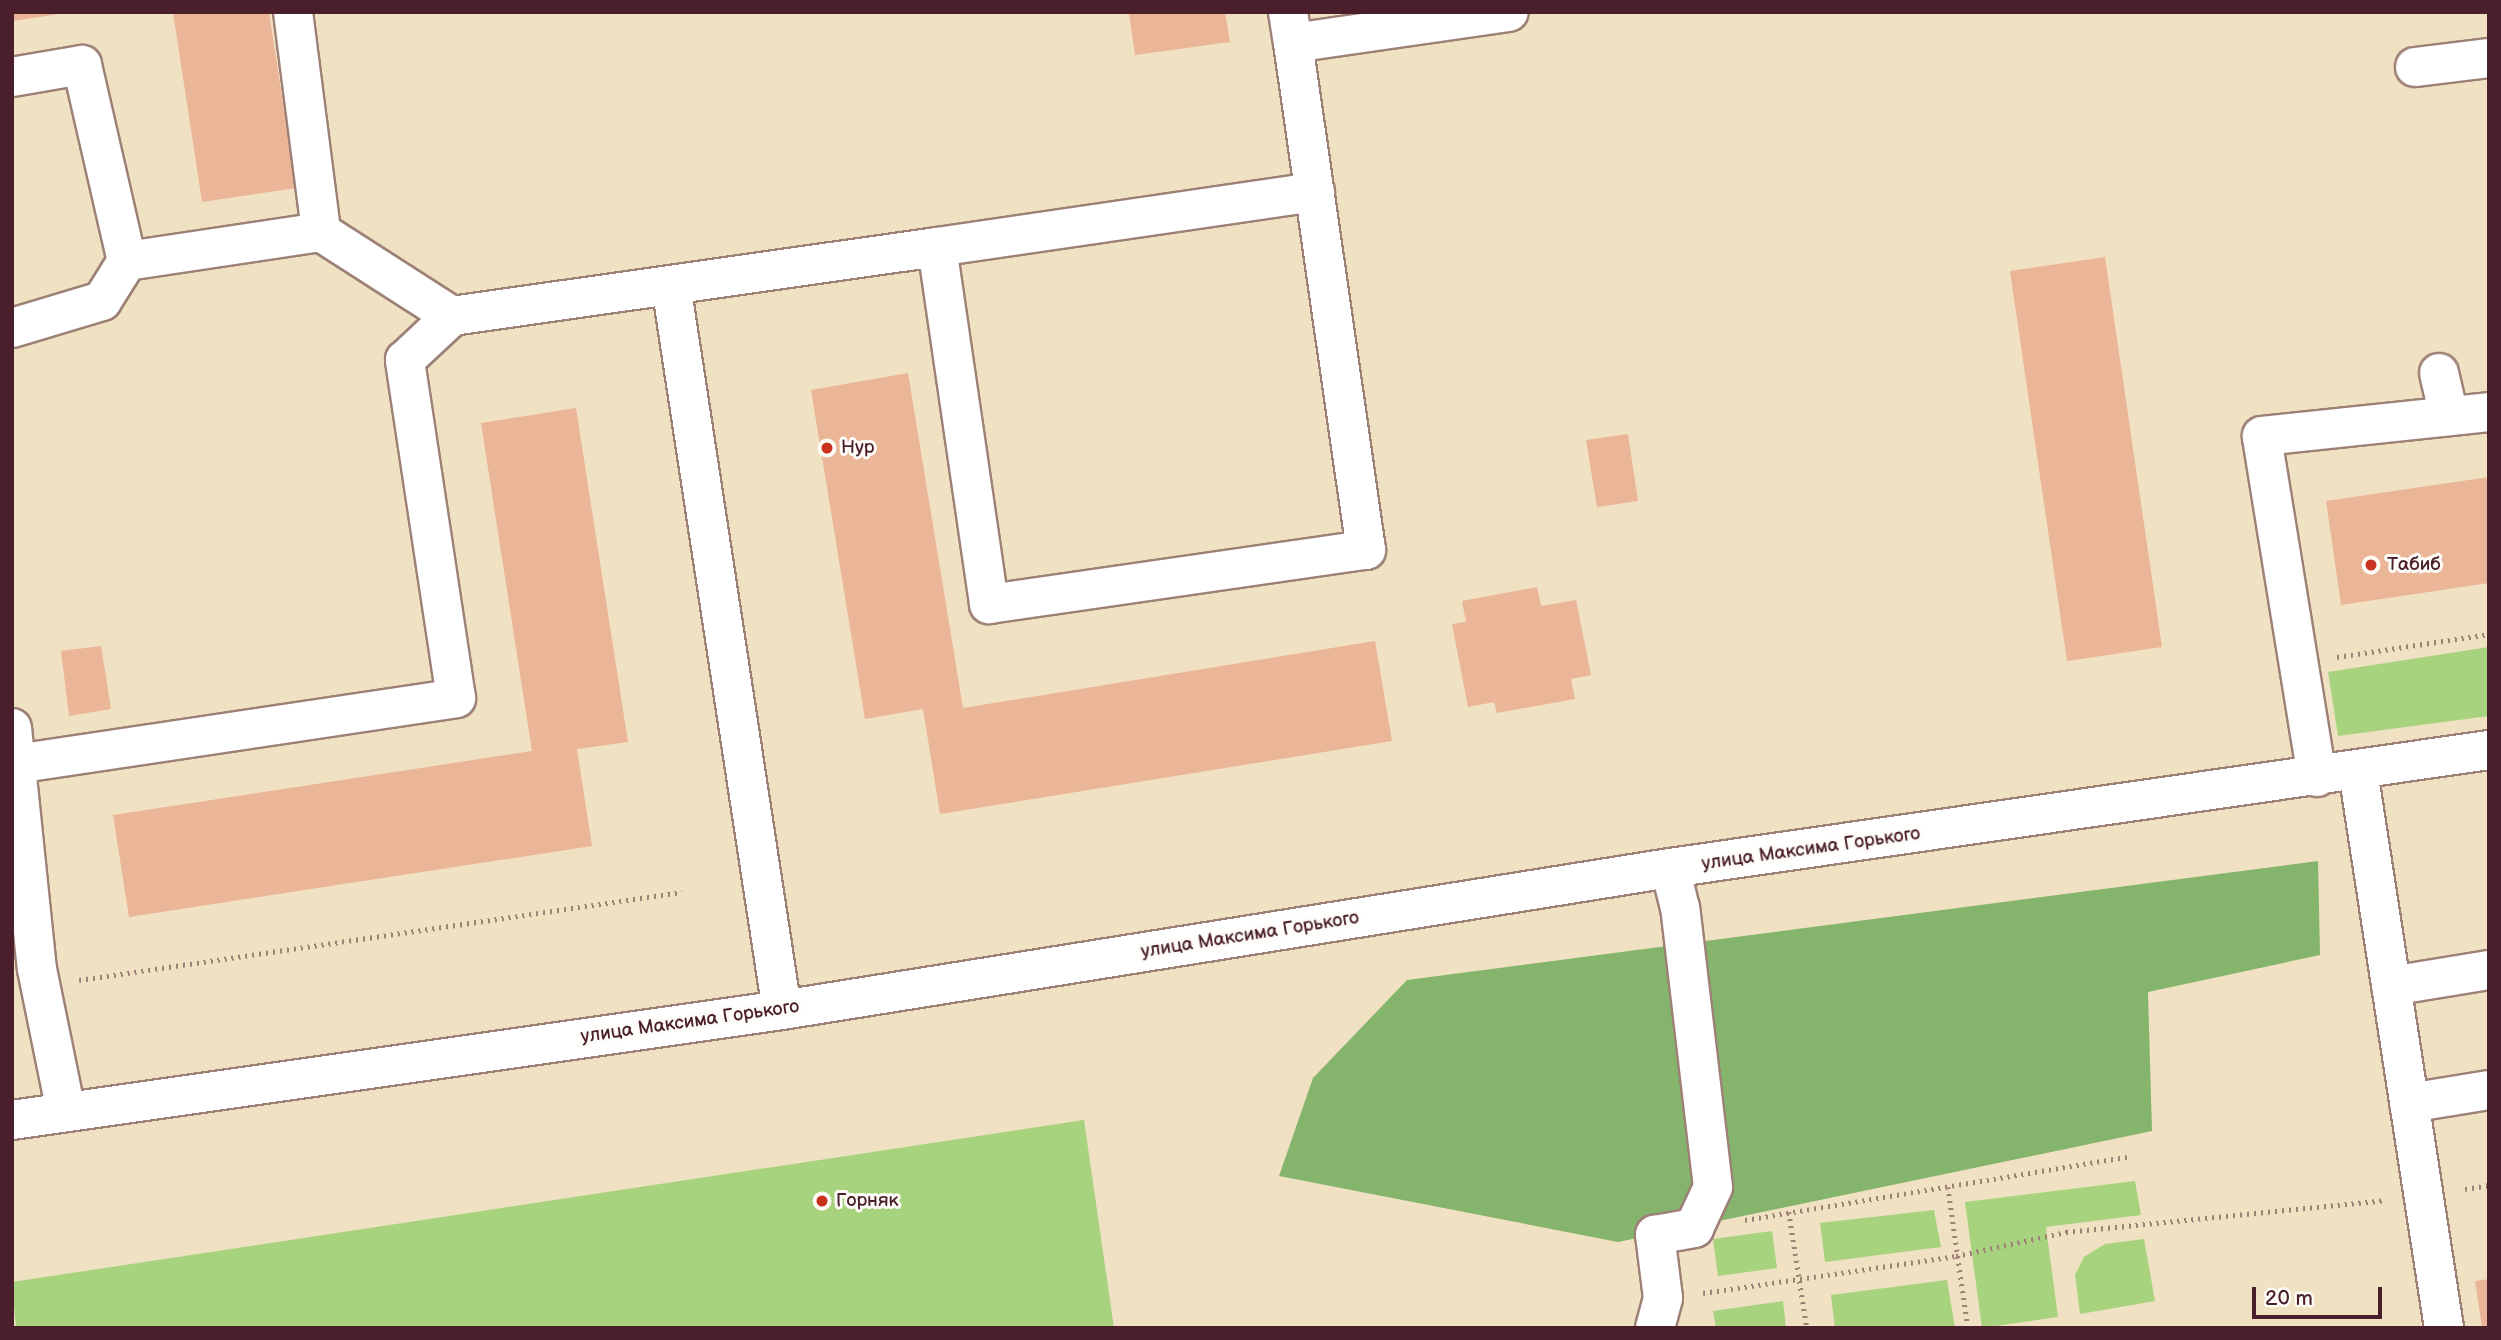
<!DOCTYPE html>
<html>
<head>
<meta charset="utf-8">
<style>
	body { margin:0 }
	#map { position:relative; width:2501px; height:1340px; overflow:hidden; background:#f0e1c2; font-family:"Balsamiq Sans",sans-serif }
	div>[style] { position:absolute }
	.green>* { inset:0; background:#a7d27e }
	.forest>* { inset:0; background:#85b46d }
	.building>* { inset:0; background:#ebb597 }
	.path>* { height:4.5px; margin-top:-2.25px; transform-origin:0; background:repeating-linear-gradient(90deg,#9d8076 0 2px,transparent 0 7px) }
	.roads { filter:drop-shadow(2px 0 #9d8076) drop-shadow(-2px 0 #9d8076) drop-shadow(0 2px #9d8076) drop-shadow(0 -2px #9d8076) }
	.minor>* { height:38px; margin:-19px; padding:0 19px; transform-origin:19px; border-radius:19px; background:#fff }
	.major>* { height:38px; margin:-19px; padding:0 19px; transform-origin:19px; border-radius:19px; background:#fff }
	.dots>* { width:19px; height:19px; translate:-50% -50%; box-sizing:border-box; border:4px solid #fdfcf7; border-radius:50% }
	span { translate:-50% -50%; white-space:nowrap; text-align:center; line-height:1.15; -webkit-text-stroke:6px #fdfcf7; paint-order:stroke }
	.poi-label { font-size:19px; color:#4a1f2b }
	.left { translate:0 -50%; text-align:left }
	.street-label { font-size:19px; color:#4a1f2b }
	.frame { position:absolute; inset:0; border:14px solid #4a1f2b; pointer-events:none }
	.scale { position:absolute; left:2252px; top:1287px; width:130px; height:32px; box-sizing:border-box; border:4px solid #4a1f2b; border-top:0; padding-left:9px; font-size:21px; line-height:24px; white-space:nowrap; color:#4a1f2b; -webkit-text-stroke:5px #fdfcf7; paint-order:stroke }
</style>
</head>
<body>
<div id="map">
	<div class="green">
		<i style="clip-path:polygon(2489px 647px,2489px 716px,2338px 736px,2328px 672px)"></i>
		<i style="clip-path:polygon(1084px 1120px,1114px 1328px,16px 1328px,12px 1282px)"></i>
		<i style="clip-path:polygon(2135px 1181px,2141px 1215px,2046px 1227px,2058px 1317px,1982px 1328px,1965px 1202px)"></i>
		<i style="clip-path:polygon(1934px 1210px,1941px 1247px,1825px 1262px,1820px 1223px)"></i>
		<i style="clip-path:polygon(1772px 1231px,1777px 1268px,1718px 1276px,1713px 1239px)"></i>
		<i style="clip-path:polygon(2144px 1239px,2155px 1301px,2080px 1314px,2075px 1275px,2084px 1257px,2105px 1244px)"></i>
		<i style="clip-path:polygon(1947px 1280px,1955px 1328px,1835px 1328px,1831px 1295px)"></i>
		<i style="clip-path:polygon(1783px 1301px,1786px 1328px,1716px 1328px,1713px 1311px)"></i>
	</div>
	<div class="forest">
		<i style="clip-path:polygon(2318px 861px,2320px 955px,2148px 992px,2152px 1131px,1618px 1242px,1279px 1176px,1313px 1078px,1407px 980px)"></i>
	</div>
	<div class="building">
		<i style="clip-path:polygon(12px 12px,60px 12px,60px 14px,12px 21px)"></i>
		<i style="clip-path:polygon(173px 12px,269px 12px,296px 188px,202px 202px)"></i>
		<i style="clip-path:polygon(1129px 12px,1225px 12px,1230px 42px,1135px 55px)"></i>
		<i style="clip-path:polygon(2105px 257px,2162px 647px,2067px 661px,2010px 271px)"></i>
		<i style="clip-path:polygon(908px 373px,963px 708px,1375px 641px,1392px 741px,940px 814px,923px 709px,865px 719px,811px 390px)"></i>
		<i style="clip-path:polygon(576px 408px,628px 742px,577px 749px,592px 846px,129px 917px,113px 815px,532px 751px,481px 423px)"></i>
		<i style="clip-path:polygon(1628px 434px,1638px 501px,1597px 507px,1586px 440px)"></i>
		<i style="clip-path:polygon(2489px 477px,2489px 583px,2341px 605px,2326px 501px)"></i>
		<i style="clip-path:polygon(1537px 587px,1541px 606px,1576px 600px,1591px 675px,1571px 679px,1575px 699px,1497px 713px,1494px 702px,1468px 707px,1452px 624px,1466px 622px,1462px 601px)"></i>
		<i style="clip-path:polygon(101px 646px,111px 709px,69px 716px,61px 651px)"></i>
		<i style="clip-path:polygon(2489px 1279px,2489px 1328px,2482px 1328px,2475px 1281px)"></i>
	</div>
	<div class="path">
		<i style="left:2337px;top:657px;width:154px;rotate:-8.6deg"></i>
		<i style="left:79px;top:980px;width:609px;rotate:-8.3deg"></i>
		<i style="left:1948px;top:1187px;width:142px;rotate:81.9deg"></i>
		<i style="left:2465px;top:1189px;width:24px;rotate:-9deg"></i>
		<i style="left:1789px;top:1212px;width:117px;rotate:81.2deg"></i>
		<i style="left:1745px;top:1220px;width:387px;rotate:-9.4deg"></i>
		<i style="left:1703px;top:1293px;width:256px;rotate:-8.3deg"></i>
		<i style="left:1956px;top:1256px;width:113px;rotate:-12.3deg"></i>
		<i style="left:2066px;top:1232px;width:320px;rotate:-5.7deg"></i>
	</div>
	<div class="roads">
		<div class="minor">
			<i style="left:293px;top:12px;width:222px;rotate:82.7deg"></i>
			<i style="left:1288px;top:12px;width:31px;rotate:81deg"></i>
			<i style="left:1293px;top:43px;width:218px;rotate:-8.2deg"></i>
			<i style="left:2415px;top:67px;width:75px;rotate:-6.9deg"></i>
			<i style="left:12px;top:77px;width:71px;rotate:-9.7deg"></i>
			<i style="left:82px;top:65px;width:201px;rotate:77.1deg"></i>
			<i style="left:937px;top:247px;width:382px;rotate:-8.3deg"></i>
			<i style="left:671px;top:285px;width:733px;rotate:81.3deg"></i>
			<i style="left:12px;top:328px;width:94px;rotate:-16.7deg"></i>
			<i style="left:102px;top:301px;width:47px;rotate:-58deg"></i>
			<i style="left:127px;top:261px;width:196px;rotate:-8.5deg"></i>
			<i style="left:321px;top:232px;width:156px;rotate:32.7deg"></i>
			<i style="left:2439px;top:373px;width:44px;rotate:76.9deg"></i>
			<i style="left:12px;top:728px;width:242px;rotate:84.1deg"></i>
			<i style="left:37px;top:969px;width:146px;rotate:78.5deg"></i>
			<i style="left:16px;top:764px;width:445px;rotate:-8.5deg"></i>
			<i style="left:456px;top:698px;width:342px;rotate:-98.6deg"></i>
			<i style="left:405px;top:360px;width:64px;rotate:-43.1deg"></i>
			<i style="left:452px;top:316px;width:490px;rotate:-8.1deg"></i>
			<i style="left:937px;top:247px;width:361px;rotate:81.7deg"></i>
			<i style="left:989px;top:604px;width:381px;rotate:-8.2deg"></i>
			<i style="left:1366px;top:550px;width:512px;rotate:-98.19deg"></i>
			<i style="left:2358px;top:771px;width:564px;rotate:81.22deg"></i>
			<i style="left:2317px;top:777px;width:345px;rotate:-99.2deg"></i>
			<i style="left:2262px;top:436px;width:228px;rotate:-6deg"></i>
			<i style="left:2391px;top:986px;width:99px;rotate:-9.3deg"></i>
			<i style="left:2409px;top:1103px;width:81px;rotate:-9.2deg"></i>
			<i style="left:1655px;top:1328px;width:31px;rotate:-75deg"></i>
			<i style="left:1663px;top:1298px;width:64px;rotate:-97.2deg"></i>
			<i style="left:1655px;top:1235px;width:40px;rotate:-10deg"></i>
			<i style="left:1694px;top:1228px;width:45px;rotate:-65.1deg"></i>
			<i style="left:1713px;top:1187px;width:281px;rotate:-96.7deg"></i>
			<i style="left:1680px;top:908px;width:41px;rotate:-104deg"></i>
		</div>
		<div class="major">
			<i style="left:12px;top:1120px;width:778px;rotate:-8.13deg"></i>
			<i style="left:782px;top:1010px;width:899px;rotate:-9.09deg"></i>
			<i style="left:1670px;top:868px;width:827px;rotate:-8.2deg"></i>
		</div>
	</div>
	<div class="dots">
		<i style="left:827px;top:448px;background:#c8321e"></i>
		<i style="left:2371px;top:565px;background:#c8321e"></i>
		<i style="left:822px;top:1201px;background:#c8321e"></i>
	</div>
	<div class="poi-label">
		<span class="left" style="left:841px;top:448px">Нур</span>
		<span class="left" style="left:2387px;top:565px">Табиб</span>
		<span class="left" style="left:836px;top:1201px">Горняк</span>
	</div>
	<div class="street-label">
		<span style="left:1811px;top:849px;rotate:-8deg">улица Максима Горького</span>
		<span style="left:1250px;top:935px;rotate:-9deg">улица Максима Горького</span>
		<span style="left:690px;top:1022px;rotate:-8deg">улица Максима Горького</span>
	</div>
	<div class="frame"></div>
	<div class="scale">20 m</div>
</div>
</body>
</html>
